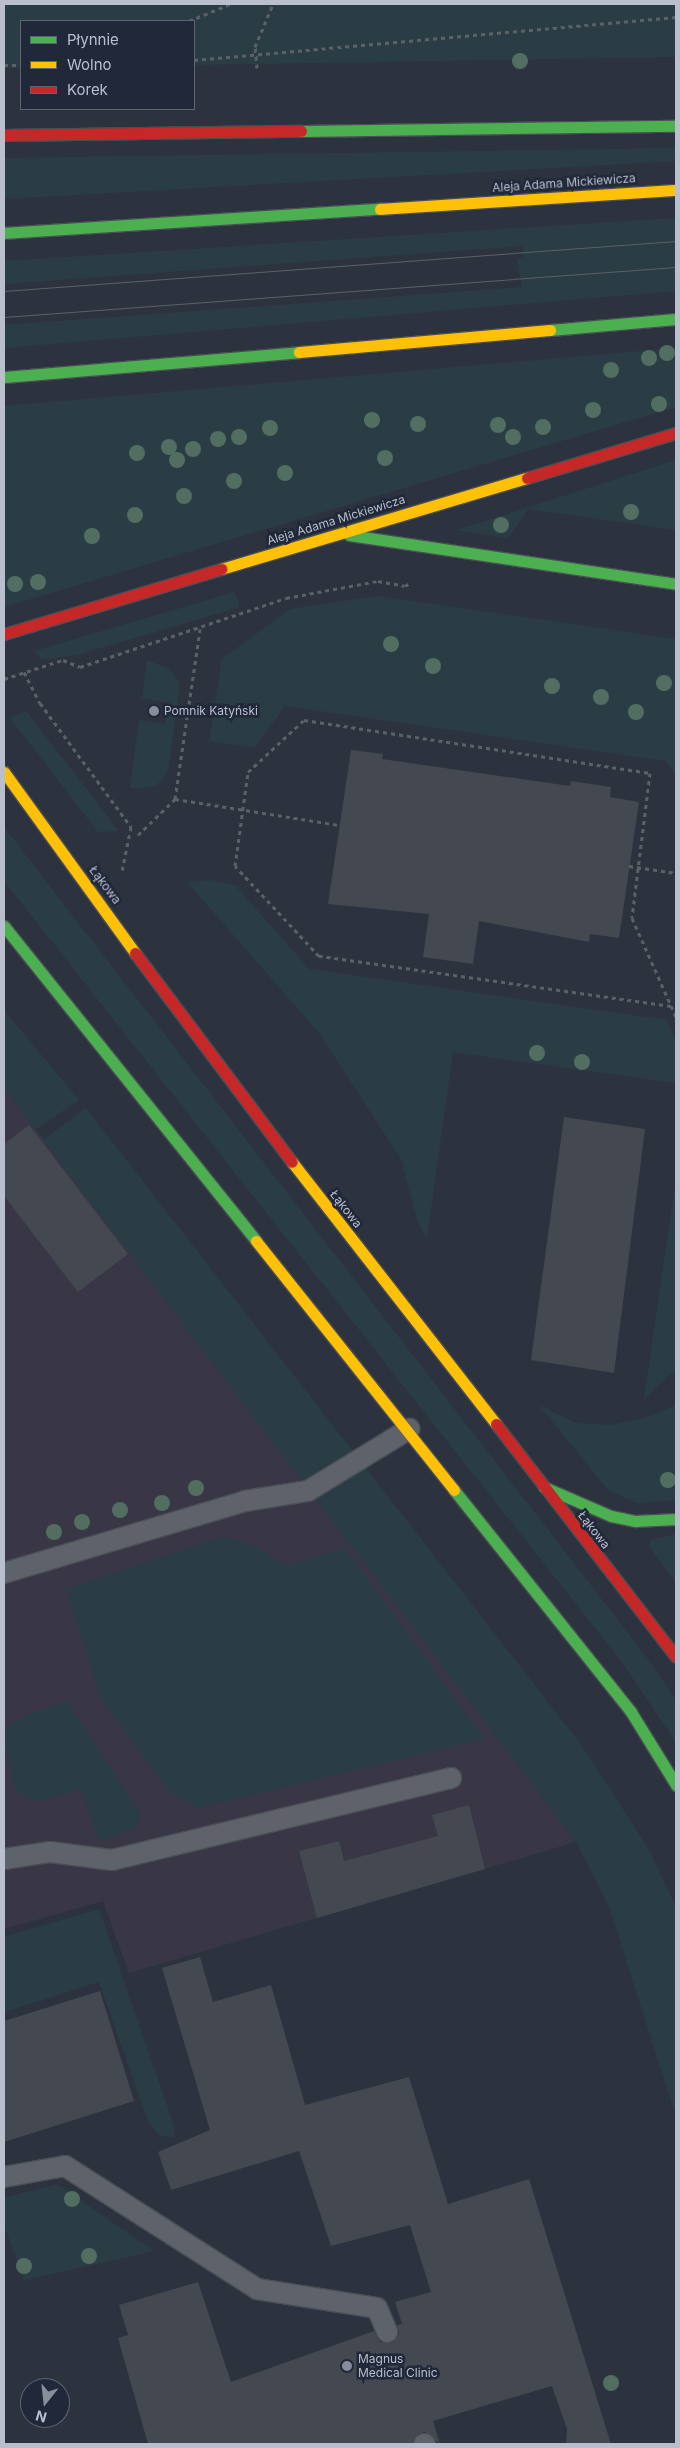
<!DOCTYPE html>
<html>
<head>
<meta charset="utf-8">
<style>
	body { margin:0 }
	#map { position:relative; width:680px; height:2448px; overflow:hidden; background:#2d333e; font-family:Inter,sans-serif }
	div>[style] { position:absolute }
	.medical>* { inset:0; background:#393746 }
	.green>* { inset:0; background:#2a3d44 }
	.building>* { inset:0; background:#434851 }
	.path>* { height:3px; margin-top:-1.5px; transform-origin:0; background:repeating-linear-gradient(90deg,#5b6167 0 4px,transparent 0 8px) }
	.roads { filter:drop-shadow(1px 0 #4a4e56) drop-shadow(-1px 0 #4a4e56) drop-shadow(0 1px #4a4e56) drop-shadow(0 -1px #4a4e56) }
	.lane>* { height:20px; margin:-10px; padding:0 10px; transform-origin:10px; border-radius:10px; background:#5e626a }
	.fast>* { height:11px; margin:-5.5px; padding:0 5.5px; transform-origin:5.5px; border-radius:5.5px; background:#4caf50 }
	.slow>* { height:11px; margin:-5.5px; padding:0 5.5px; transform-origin:5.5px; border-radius:5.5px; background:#ffc107 }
	.jam>* { height:11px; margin:-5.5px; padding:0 5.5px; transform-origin:5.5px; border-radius:5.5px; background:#c62828 }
	.tram>* { height:1px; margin:-0.5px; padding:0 0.5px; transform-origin:0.5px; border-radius:0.5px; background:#5c6069 }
	.trees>* { width:16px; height:16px; margin:-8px; border-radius:50%; background:#526e61 }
	.dots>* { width:14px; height:14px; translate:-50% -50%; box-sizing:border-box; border:2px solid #202839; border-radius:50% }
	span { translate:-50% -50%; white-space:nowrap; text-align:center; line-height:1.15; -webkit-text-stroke:5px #202839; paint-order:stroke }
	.street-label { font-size:12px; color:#b9bfcd }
	.poi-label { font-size:12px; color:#b9bfcd }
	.left { translate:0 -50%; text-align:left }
	.frame { position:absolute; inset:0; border:5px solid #b9bfcd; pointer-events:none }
	.legend { position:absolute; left:20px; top:20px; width:175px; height:90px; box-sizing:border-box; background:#202839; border:1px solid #5d6474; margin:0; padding:6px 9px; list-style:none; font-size:15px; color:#b9bfcd }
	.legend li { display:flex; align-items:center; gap:10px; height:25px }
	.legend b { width:25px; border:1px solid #5d6474 }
	.north { position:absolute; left:20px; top:2378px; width:50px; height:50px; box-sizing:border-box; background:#202839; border:1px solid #5d6474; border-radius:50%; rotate:196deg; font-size:14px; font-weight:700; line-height:20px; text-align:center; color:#b9bfcd }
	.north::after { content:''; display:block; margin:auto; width:18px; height:22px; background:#888e9b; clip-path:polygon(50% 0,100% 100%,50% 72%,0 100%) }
</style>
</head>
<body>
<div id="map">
	<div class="medical">
		<i style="clip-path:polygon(4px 1087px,351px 1543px,576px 1842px,129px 1973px,103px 1901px,4px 1929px)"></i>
	</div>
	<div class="green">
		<i style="clip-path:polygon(4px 4px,676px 4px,676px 57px,194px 65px,194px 21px,21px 21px,21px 68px,4px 68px)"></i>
		<i style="clip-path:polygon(676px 148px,676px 161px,4px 199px,4px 158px)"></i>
		<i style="clip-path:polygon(676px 218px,676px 291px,4px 348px,4px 325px,522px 287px,517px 259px,523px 258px,522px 246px,4px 284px,4px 261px)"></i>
		<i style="clip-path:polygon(676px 348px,676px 407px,4px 607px,4px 406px)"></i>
		<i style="clip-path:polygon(676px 460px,676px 530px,528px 509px,508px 538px,457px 530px)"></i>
		<i style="clip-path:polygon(235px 592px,240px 607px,77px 655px,42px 660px,34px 651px)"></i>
		<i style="clip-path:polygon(377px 596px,676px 639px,676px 775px,666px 761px,285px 706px,254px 748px,209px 741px,222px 659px,290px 609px)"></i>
		<i style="clip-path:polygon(147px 660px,169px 669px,179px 681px,179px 692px,168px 772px,156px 786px,137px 789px,130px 787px,139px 720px,165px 724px,169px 703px,142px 698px)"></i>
		<i style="clip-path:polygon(26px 711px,119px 831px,98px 832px,10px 718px)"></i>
		<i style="clip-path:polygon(4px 827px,648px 1659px,676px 1700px,676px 1742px,622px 1662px,4px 881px)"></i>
		<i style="clip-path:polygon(210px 880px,235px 885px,309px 969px,666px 1020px,676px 1040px,676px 1083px,453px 1052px,427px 1238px,418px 1223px,401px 1159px,319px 1033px,187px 882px)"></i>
		<i style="clip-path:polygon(4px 1010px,79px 1100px,35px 1130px,4px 1087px)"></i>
		<i style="clip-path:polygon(86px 1108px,582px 1746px,648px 1848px,676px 1907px,676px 2117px,610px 1909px,576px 1842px,43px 1140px)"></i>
		<i style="clip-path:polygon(676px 1178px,676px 1369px,644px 1399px)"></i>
		<i style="clip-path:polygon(539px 1405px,576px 1423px,610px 1425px,645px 1418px,676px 1405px,676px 1500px,637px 1503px,608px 1490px)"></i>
		<i style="clip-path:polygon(676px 1534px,676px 1582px,649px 1547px,651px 1540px)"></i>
		<i style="clip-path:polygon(222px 1537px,247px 1542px,288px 1566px,345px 1548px,485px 1739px,199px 1808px,170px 1793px,101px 1699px,66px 1589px)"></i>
		<i style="clip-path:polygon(67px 1701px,141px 1815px,137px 1828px,100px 1842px,80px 1790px,39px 1801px,20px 1795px,13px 1782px,4px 1732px,16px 1720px)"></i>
		<i style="clip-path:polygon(99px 1909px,174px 2126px,175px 2138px,159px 2135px,148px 2121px,99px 1982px,4px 2012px,4px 1937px)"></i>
		<i style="clip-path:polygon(57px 2184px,154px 2251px,24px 2280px,4px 2225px,4px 2198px)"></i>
	</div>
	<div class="building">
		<i style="clip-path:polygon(351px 750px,383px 754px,382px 759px,570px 786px,571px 781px,611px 787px,610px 797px,639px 802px,619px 938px,590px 934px,589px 942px,479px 921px,473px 964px,423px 957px,429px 914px,328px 904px)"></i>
		<i style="clip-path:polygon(564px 1117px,645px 1129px,614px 1373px,531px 1360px)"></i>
		<i style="clip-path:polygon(29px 1125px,128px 1254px,78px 1292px,4px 1196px,4px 1144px)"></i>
		<i style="clip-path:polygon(469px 1805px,485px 1869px,317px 1918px,299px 1851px,339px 1841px,344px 1861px,438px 1836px,432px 1815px)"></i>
		<i style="clip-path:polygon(200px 1957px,213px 2002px,271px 1985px,305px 2105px,409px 2077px,448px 2204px,529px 2179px,611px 2444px,566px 2444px,567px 2429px,552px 2386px,433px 2421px,440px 2444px,425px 2432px,418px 2434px,412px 2444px,148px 2444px,118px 2338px,128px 2335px,119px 2305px,198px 2282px,231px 2382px,374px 2331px,380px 2342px,392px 2343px,399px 2334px,397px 2325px,402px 2324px,395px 2302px,431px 2292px,410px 2225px,331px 2246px,299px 2151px,171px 2190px,158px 2152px,210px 2130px,162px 1968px)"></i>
		<i style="clip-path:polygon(100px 1991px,134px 2101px,4px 2142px,4px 2021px)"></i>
	</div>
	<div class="path">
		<i style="left:189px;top:21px;width:44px;rotate:-22.5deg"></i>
		<i style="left:194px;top:60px;width:484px;rotate:-5.1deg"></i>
		<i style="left:4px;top:65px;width:17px"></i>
		<i style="left:257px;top:68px;width:21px;rotate:-95deg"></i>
		<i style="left:255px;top:47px;width:47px;rotate:-67.3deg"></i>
		<i style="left:24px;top:672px;width:35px;rotate:63deg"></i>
		<i style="left:40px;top:703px;width:154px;rotate:53.7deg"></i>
		<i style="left:131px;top:827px;width:45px;rotate:101.6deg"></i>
		<i style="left:4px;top:679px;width:62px;rotate:-17.9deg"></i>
		<i style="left:63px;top:660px;width:18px;rotate:22deg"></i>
		<i style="left:80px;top:667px;width:217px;rotate:-18.5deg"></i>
		<i style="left:286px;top:598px;width:94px;rotate:-10.5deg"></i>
		<i style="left:378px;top:581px;width:27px;rotate:10deg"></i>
		<i style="left:405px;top:586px;width:8px;rotate:-30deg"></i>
		<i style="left:175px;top:799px;width:167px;rotate:9deg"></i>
		<i style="left:138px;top:835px;width:52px;rotate:-44.2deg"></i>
		<i style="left:175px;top:799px;width:172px;rotate:-81.6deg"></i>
		<i style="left:629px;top:866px;width:48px;rotate:8.5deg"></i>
		<i style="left:671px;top:1006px;width:356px;rotate:-171.9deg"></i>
		<i style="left:319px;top:956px;width:123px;rotate:-133deg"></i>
		<i style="left:235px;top:866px;width:95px;rotate:-82.1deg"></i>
		<i style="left:248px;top:772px;width:76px;rotate:-42.9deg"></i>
		<i style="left:304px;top:720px;width:350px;rotate:8.7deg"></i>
		<i style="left:650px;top:773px;width:146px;rotate:97.1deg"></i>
		<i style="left:632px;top:918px;width:108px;rotate:66deg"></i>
	</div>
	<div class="roads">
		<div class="lane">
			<i style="left:4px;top:1573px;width:252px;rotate:-16.6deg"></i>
			<i style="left:245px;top:1501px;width:64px;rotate:-9deg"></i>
			<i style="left:308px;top:1491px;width:119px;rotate:-31.5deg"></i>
			<i style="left:4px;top:1859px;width:47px;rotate:-8.7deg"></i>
			<i style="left:50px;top:1852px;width:63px;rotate:7.4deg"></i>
			<i style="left:112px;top:1860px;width:349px;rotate:-13.6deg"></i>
			<i style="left:4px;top:2177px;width:62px;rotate:-10.2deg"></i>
			<i style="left:65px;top:2166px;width:228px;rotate:32.6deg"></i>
			<i style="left:257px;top:2289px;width:121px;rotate:9deg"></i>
			<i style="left:377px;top:2308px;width:26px;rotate:67deg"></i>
			<i style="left:424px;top:2444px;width:1px"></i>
		</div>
		<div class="fast">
			<i style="left:301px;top:131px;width:375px;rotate:-0.8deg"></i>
			<i style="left:4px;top:233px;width:377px;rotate:-3.7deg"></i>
			<i style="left:550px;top:330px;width:126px;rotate:-5deg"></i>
			<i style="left:4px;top:377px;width:296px;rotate:-4.8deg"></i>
			<i style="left:349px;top:535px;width:331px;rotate:8.5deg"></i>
			<i style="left:4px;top:926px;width:403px;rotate:51.3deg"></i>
			<i style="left:544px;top:1487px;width:73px;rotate:23.4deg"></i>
			<i style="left:611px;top:1516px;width:25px;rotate:12deg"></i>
			<i style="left:635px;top:1521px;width:41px;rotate:-2.8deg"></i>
			<i style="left:454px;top:1490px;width:284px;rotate:51.4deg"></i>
			<i style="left:631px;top:1712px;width:86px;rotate:58.3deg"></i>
		</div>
		<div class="slow">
			<i style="left:380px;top:209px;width:297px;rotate:-3.7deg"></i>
			<i style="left:299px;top:352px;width:252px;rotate:-5deg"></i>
			<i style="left:221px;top:569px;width:319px;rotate:-16.6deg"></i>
			<i style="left:4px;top:772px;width:223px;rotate:54.1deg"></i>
			<i style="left:292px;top:1162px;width:332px;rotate:52.1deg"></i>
			<i style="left:256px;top:1241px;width:318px;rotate:51.5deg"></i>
		</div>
		<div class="jam">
			<i style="left:4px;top:135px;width:297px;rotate:-0.8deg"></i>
			<i style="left:527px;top:478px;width:156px;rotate:-16.8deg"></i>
			<i style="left:4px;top:634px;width:227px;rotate:-16.7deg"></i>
			<i style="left:135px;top:953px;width:261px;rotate:53.1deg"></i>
			<i style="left:496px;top:1424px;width:294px;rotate:52.3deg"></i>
		</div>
	</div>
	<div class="tram">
		<i style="left:4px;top:291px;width:674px;rotate:-4.26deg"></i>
		<i style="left:4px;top:317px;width:674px;rotate:-4.26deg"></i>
	</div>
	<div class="trees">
		<i style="left:520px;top:61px"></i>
		<i style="left:667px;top:353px"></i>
		<i style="left:649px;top:358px"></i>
		<i style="left:611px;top:370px"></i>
		<i style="left:659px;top:404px"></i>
		<i style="left:593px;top:410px"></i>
		<i style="left:372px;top:420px"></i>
		<i style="left:418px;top:424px"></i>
		<i style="left:498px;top:425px"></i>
		<i style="left:543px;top:427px"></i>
		<i style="left:270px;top:428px"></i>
		<i style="left:239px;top:437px"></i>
		<i style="left:513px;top:437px"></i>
		<i style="left:218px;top:439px"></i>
		<i style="left:169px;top:447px"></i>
		<i style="left:193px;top:449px"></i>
		<i style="left:137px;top:453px"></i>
		<i style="left:385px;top:458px"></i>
		<i style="left:177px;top:460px"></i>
		<i style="left:285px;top:473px"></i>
		<i style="left:234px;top:481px"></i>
		<i style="left:184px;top:496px"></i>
		<i style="left:631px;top:512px"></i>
		<i style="left:135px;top:515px"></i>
		<i style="left:501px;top:525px"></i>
		<i style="left:92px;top:536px"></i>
		<i style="left:38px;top:582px"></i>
		<i style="left:15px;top:584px"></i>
		<i style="left:391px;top:644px"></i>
		<i style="left:433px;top:666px"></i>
		<i style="left:664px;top:683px"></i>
		<i style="left:552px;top:686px"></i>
		<i style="left:601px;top:697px"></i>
		<i style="left:636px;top:712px"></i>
		<i style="left:537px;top:1053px"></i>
		<i style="left:582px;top:1062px"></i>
		<i style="left:668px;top:1480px"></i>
		<i style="left:196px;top:1488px"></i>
		<i style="left:162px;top:1503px"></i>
		<i style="left:120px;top:1510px"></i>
		<i style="left:82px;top:1522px"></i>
		<i style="left:54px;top:1532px"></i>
		<i style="left:72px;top:2199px"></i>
		<i style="left:89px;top:2256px"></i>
		<i style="left:24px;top:2266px"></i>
		<i style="left:611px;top:2383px"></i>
	</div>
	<div class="dots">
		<i style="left:154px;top:711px;background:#888e9b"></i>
		<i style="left:347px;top:2366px;background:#888e9b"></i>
	</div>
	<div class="street-label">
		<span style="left:564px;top:183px;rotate:-4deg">Aleja Adama Mickiewicza</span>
		<span style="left:336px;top:520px;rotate:-17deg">Aleja Adama Mickiewicza</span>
		<span style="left:105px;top:885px;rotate:53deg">Łąkowa</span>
		<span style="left:346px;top:1209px;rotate:52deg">Łąkowa</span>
		<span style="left:594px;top:1530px;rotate:52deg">Łąkowa</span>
	</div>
	<div class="poi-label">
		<span class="left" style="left:164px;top:711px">Pomnik Katyński</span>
		<span class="left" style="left:358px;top:2366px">Magnus<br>Medical Clinic</span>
	</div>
	<div class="frame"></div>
	<ul class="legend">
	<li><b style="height:6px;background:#4caf50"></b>Płynnie</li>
	<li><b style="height:6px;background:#ffc107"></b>Wolno</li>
	<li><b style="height:6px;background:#c62828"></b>Korek</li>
	</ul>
	<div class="north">N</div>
</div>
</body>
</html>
